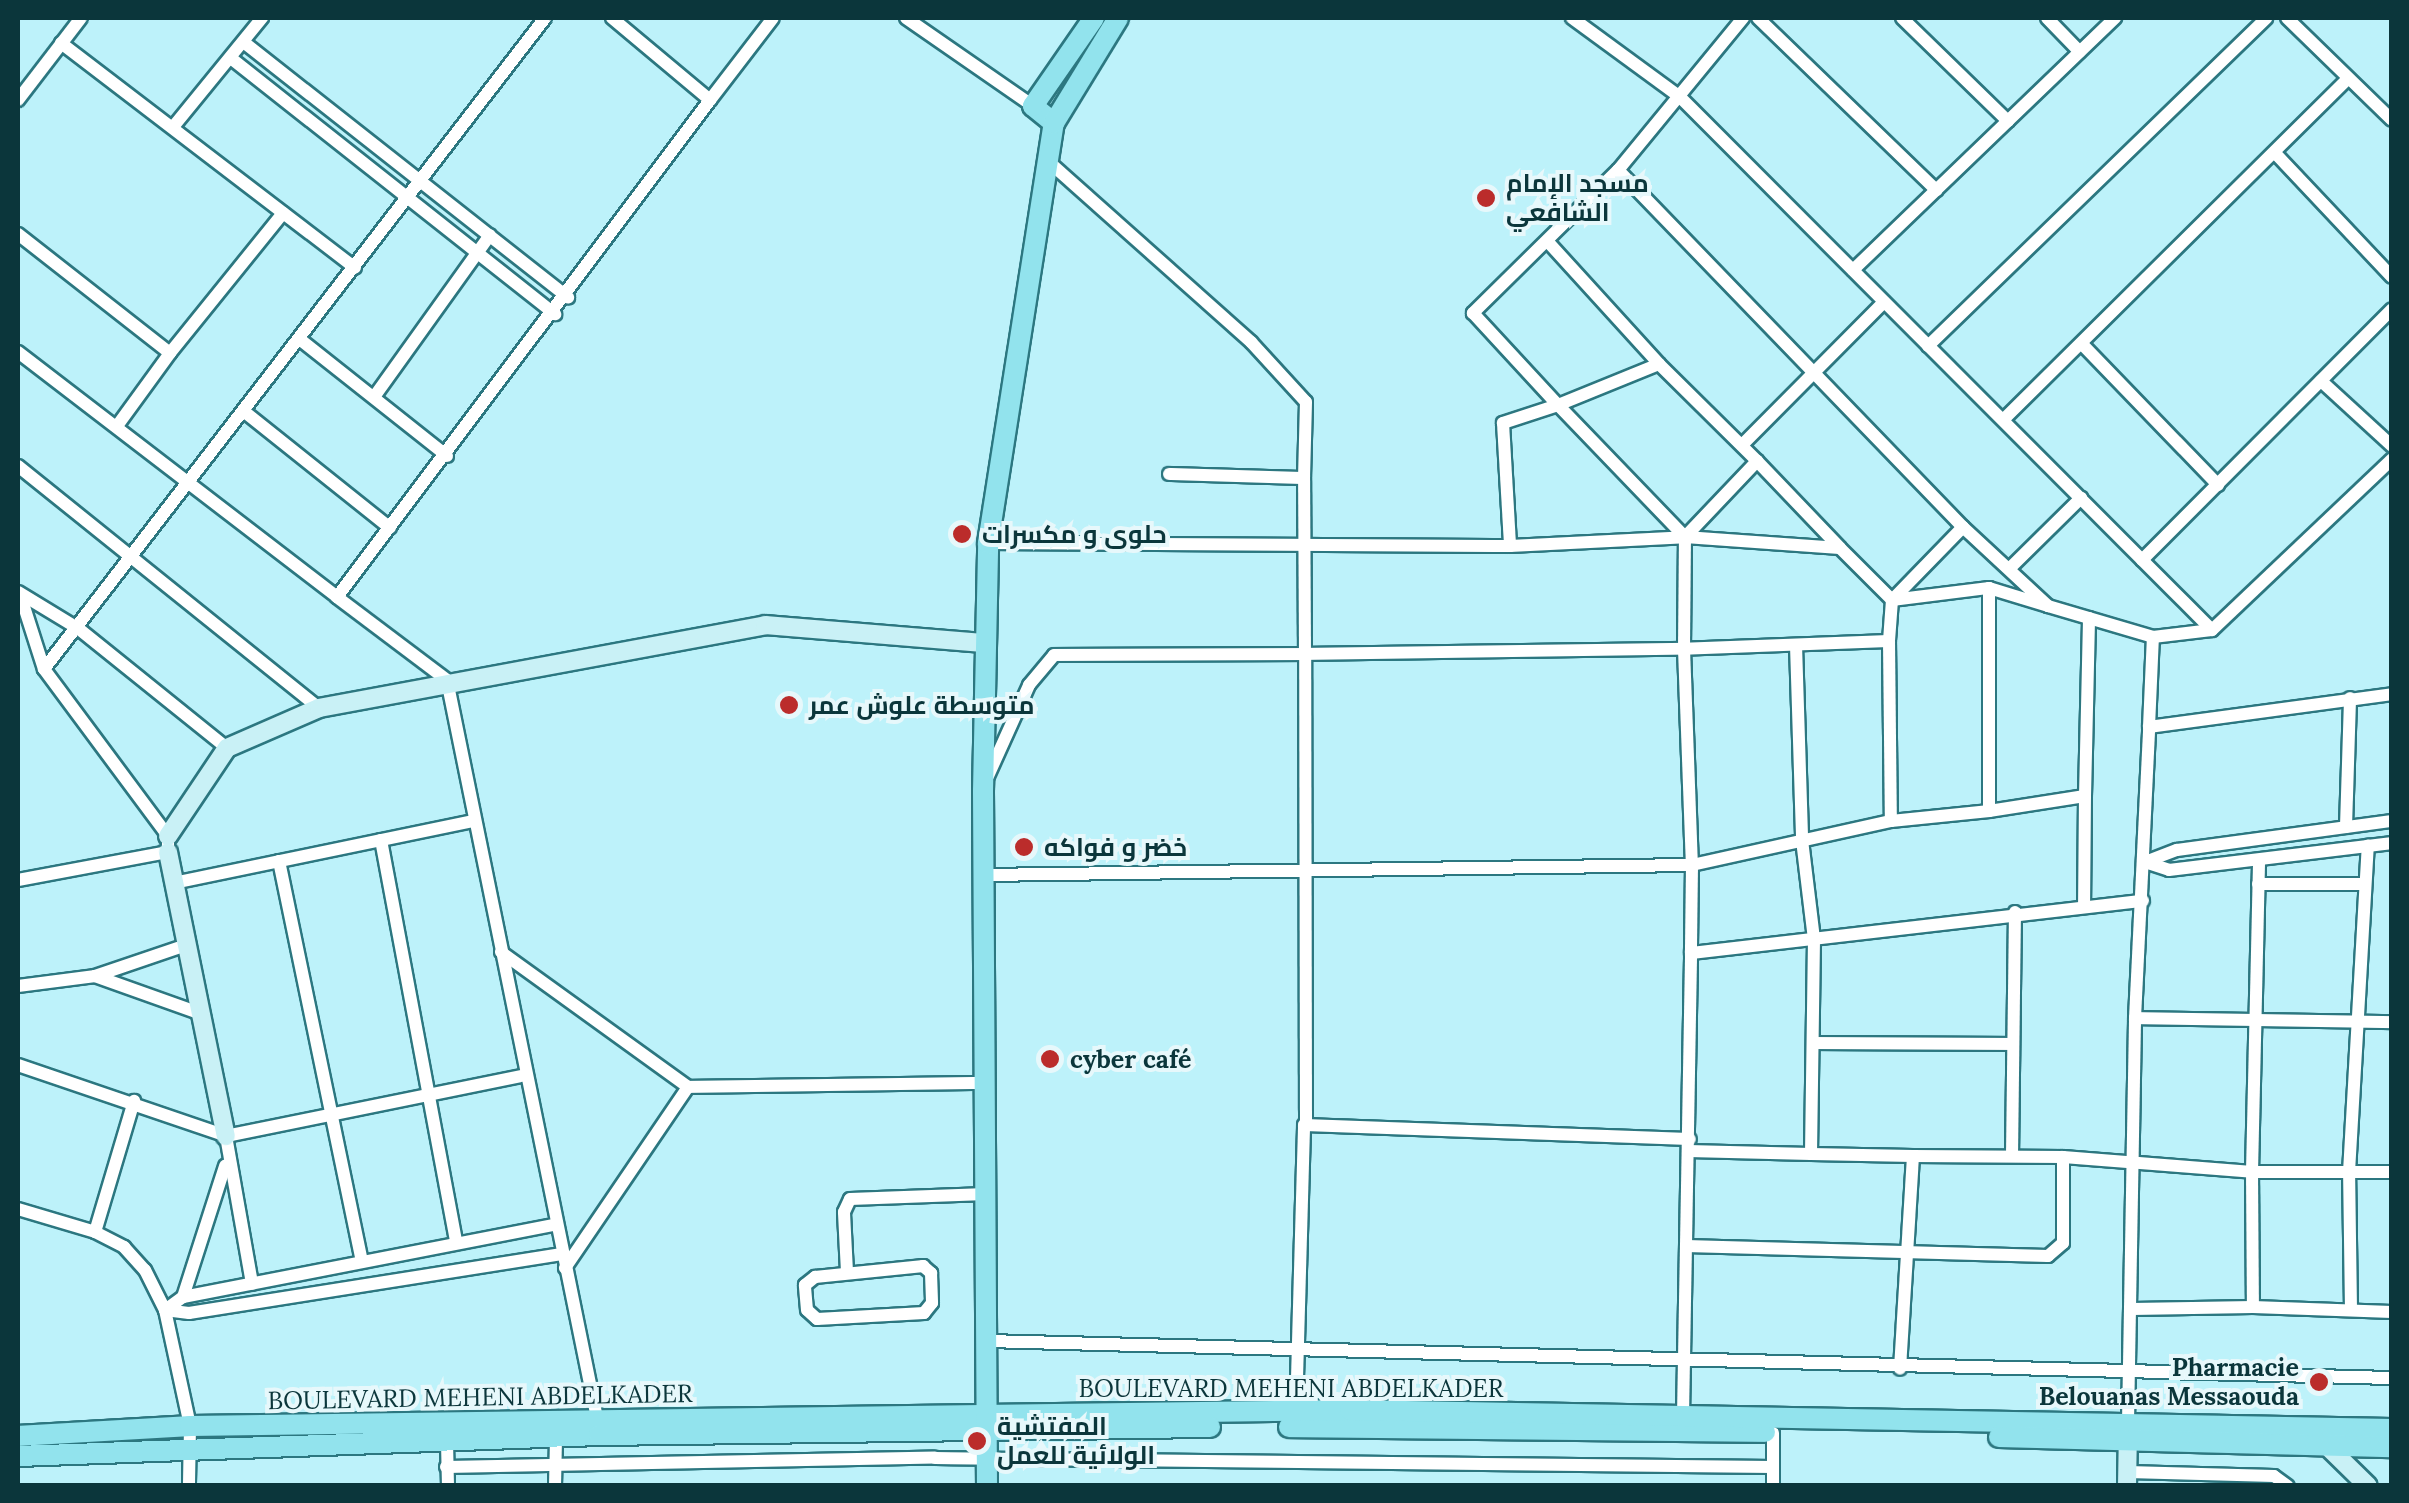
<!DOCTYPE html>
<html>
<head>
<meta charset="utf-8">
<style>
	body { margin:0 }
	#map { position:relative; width:2409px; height:1503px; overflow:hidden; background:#bdf2fa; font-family:Lora,Cairo,serif }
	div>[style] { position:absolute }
	.roads { filter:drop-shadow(2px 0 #2c7780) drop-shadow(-2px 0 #2c7780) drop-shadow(0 2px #2c7780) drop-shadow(0 -2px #2c7780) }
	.street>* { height:12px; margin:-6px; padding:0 6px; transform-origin:6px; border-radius:6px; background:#fff }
	.secondary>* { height:18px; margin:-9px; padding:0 9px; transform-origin:9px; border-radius:9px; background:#c9f1f6 }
	.primary>* { height:20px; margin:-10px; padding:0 10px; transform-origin:10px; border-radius:10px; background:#92e3ed }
	.dots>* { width:28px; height:28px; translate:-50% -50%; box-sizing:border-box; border:5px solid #e7f8fb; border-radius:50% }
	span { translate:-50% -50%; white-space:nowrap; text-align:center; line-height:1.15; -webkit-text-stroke:8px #e7f8fb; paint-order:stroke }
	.poi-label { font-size:25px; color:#0b363b; font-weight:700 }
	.left { translate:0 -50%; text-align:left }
	.right { translate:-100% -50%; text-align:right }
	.street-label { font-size:25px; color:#0b363b }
	.frame { position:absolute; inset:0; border:20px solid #0b363b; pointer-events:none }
</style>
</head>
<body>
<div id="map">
	<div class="roads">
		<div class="street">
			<i style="left:612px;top:18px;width:128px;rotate:39.9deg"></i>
			<i style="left:710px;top:100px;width:103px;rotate:-52.5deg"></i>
			<i style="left:906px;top:18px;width:155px;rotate:34.7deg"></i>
			<i style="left:1572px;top:18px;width:134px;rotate:36.2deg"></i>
			<i style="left:1680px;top:97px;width:753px;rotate:45.05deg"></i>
			<i style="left:1743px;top:18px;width:197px;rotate:129.4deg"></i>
			<i style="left:1618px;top:170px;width:204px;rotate:135.4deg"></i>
			<i style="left:1473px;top:313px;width:125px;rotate:47.3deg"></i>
			<i style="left:1558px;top:405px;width:58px;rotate:161.9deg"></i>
			<i style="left:1503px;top:423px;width:123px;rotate:86.7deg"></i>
			<i style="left:1510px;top:546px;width:175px;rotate:-2.9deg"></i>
			<i style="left:1685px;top:537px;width:105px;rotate:-46.5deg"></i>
			<i style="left:1757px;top:461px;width:120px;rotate:46.3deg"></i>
			<i style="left:1758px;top:18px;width:248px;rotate:44deg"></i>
			<i style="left:1902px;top:18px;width:148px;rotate:44.2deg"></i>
			<i style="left:2047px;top:18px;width:47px;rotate:45.9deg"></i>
			<i style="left:2287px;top:18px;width:146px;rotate:44.2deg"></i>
			<i style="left:61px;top:43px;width:370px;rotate:37.4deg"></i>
			<i style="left:246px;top:44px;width:410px;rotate:38.2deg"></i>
			<i style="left:232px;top:59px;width:412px;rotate:38.3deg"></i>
			<i style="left:18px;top:100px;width:103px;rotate:-52.5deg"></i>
			<i style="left:173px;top:127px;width:141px;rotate:-50.8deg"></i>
			<i style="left:2275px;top:153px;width:170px;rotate:46.7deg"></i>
			<i style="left:1049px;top:162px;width:271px;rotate:41.7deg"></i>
			<i style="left:1251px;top:342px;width:81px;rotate:47.5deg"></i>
			<i style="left:1306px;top:402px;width:76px;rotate:91.5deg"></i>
			<i style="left:1618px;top:170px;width:496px;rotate:46deg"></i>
			<i style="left:18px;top:234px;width:193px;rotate:38.1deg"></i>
			<i style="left:170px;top:353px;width:180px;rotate:-51.1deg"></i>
			<i style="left:1549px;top:243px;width:164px;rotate:47.7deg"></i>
			<i style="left:1853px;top:270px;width:364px;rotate:-43.9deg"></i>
			<i style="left:302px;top:341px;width:185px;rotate:38.4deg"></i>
			<i style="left:2082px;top:344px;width:196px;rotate:46deg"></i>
			<i style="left:1928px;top:346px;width:471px;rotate:-44.1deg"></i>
			<i style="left:18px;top:352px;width:402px;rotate:37.5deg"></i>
			<i style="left:2321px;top:381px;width:96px;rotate:42.5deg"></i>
			<i style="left:374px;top:397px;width:199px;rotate:-54.4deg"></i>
			<i style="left:246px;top:413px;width:184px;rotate:38.6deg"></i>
			<i style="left:2004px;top:419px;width:484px;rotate:-44.7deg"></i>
			<i style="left:117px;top:426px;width:90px;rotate:-54deg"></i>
			<i style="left:1743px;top:444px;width:200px;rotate:-45.2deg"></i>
			<i style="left:18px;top:466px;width:386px;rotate:38.8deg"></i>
			<i style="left:1685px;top:537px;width:155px;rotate:4.1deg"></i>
			<i style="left:1840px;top:548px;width:74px;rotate:45deg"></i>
			<i style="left:1892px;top:600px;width:41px;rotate:94.2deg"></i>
			<i style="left:1889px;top:641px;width:205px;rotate:177.8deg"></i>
			<i style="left:1684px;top:649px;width:112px;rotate:-89.5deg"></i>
			<i style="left:1685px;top:537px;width:183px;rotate:-133.9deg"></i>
			<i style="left:1558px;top:405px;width:109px;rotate:-22.1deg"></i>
			<i style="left:1659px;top:364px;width:138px;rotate:44.7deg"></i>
			<i style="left:988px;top:543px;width:522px;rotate:0.33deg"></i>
			<i style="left:2142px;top:560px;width:354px;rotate:-45.1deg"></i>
			<i style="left:2010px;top:568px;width:100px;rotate:-44.6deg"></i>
			<i style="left:18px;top:592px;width:71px;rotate:31.2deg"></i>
			<i style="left:79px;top:629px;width:190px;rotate:38.8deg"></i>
			<i style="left:20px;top:594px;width:79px;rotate:72.3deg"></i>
			<i style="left:2048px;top:606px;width:116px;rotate:-137.1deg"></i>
			<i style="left:1963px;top:527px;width:102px;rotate:134.2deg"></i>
			<i style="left:1892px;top:600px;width:98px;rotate:-7.1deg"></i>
			<i style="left:1989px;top:588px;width:62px;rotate:17deg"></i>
			<i style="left:2048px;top:606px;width:109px;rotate:16.4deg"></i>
			<i style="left:1889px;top:641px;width:180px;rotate:89.4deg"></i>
			<i style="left:1796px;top:645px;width:195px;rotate:88.2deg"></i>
			<i style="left:1802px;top:840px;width:100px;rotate:83.1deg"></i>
			<i style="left:1814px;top:939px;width:215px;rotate:90.8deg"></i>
			<i style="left:1811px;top:1154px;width:102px;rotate:1.1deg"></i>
			<i style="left:1913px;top:1156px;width:213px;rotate:93.5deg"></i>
			<i style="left:2149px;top:727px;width:90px;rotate:-87.5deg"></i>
			<i style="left:2153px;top:637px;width:59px;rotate:-6.8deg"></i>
			<i style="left:2212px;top:630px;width:248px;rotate:-43.5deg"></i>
			<i style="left:988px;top:776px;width:100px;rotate:-65.7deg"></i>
			<i style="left:1029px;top:685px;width:39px;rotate:-50deg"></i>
			<i style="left:1054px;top:655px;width:251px;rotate:-0.2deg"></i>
			<i style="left:1305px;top:654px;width:176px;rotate:-90.3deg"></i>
			<i style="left:1304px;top:478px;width:135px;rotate:-178.3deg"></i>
			<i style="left:2085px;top:796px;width:178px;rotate:-88.7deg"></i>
			<i style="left:1989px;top:811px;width:97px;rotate:-8.9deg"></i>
			<i style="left:2085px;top:796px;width:109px;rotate:90.5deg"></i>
			<i style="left:2346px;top:827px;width:129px;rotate:-88.2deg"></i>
			<i style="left:381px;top:840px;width:408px;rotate:79.4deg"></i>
			<i style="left:279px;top:861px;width:409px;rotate:78.3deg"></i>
			<i style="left:2145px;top:862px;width:34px;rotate:-21deg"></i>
			<i style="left:2177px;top:850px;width:217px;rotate:-7.7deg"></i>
			<i style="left:2145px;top:862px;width:25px;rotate:18deg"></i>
			<i style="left:2169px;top:870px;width:225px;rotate:-6.9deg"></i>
			<i style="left:983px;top:875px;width:709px;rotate:-0.81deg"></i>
			<i style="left:1692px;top:865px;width:88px;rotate:90.7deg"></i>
			<i style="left:18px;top:880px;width:153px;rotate:-10.6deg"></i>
			<i style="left:168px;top:852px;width:16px;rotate:-90deg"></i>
			<i style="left:168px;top:836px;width:208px;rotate:-126.6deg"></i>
			<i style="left:44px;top:669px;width:821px;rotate:-52.42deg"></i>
			<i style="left:174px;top:883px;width:305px;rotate:-11.7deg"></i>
			<i style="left:2258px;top:884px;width:107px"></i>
			<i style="left:501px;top:952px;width:231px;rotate:35.8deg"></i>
			<i style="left:688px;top:1087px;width:219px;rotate:124.2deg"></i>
			<i style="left:95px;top:976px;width:114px;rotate:19.6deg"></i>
			<i style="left:18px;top:986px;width:78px;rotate:-7.4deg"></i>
			<i style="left:95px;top:976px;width:96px;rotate:-18.8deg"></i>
			<i style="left:2135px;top:1018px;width:291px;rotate:-87.2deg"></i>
			<i style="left:2149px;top:727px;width:245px;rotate:-7.7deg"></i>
			<i style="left:1817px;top:1043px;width:196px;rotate:0.3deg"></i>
			<i style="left:18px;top:1065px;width:220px;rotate:18.8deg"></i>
			<i style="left:226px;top:1136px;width:305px;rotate:-11.5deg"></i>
			<i style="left:688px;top:1087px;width:297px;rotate:-0.8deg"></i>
			<i style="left:1306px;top:1125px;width:471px;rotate:-90.1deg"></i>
			<i style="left:1305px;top:654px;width:379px;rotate:-0.8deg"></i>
			<i style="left:1684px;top:649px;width:216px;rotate:87.9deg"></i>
			<i style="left:1692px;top:865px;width:204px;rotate:-12.5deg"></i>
			<i style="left:1891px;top:821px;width:99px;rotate:-5.8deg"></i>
			<i style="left:1989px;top:811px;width:223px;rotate:-90deg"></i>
			<i style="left:226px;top:1136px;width:150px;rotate:80deg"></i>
			<i style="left:1688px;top:1151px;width:123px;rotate:1.4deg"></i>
			<i style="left:1913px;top:1156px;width:150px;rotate:0.4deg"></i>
			<i style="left:2012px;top:1156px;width:244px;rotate:-89.3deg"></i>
			<i style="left:2392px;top:1172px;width:140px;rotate:180deg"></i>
			<i style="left:2252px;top:1172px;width:135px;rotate:89.6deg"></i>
			<i style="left:2253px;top:1307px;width:139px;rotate:2.1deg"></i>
			<i style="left:18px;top:1209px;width:80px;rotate:16.6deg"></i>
			<i style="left:95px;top:1232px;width:33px;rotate:27deg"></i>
			<i style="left:124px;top:1247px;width:31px;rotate:48deg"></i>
			<i style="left:145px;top:1270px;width:45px;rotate:63.4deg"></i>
			<i style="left:165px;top:1310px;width:119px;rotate:77.8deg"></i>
			<i style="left:190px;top:1426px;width:60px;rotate:91deg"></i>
			<i style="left:95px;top:1232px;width:137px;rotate:-73.4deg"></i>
			<i style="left:1686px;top:1246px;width:362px;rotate:1.6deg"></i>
			<i style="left:2048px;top:1256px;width:20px;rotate:-41deg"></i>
			<i style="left:2063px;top:1243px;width:86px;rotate:-90deg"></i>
			<i style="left:2063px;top:1157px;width:190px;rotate:4.5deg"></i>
			<i style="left:2252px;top:1172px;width:312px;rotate:-88.7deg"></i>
			<i style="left:923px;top:1266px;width:11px;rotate:41deg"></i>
			<i style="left:931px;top:1273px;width:30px;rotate:88deg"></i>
			<i style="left:932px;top:1303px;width:13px;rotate:129deg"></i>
			<i style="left:924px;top:1313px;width:107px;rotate:176.8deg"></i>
			<i style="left:817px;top:1319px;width:13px;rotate:-138deg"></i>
			<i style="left:807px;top:1310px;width:25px;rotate:-95deg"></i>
			<i style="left:805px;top:1285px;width:13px;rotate:-39deg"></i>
			<i style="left:815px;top:1277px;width:109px;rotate:-5.8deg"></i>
			<i style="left:847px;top:1272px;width:60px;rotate:-92.9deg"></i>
			<i style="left:844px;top:1212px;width:14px;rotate:-65deg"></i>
			<i style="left:850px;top:1199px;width:136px;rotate:-2.1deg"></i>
			<i style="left:183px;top:1297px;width:138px;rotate:-72.2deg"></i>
			<i style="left:2132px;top:1309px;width:121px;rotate:-0.9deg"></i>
			<i style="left:165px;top:1310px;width:24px;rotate:7deg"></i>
			<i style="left:189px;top:1313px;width:379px;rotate:-9deg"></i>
			<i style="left:165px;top:1310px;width:22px;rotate:-36deg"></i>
			<i style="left:183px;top:1297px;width:379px;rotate:-11deg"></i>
			<i style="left:2351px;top:1310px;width:138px;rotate:-90.8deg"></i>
			<i style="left:2349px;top:1172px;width:327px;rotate:-86.7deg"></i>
			<i style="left:987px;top:1341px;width:1405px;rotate:1.51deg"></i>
			<i style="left:1296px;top:1414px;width:289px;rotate:-88.4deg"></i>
			<i style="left:1304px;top:1125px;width:386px;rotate:2.1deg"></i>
			<i style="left:1683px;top:1416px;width:463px;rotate:-89deg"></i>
			<i style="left:1691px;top:953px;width:455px;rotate:-6.6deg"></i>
			<i style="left:2128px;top:1422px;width:404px;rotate:-89deg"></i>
			<i style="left:2135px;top:1018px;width:257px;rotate:0.9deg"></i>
			<i style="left:598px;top:1423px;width:758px;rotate:-101.49deg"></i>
			<i style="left:447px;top:680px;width:138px;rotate:-143deg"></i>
			<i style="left:337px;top:597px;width:621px;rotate:-53.11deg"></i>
			<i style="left:447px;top:1442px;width:44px;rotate:88.7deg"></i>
			<i style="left:446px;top:1467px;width:489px;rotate:-1.1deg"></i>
			<i style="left:935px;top:1458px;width:838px;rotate:0.62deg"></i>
			<i style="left:2128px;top:1472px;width:146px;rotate:1.6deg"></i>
			<i style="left:2274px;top:1476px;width:17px;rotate:36deg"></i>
			<i style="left:555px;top:1486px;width:49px;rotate:-88.8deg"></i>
			<i style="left:1773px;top:1486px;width:53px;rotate:-90deg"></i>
		</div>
		<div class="secondary">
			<i style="left:168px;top:836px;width:106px;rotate:-56.2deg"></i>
			<i style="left:227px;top:748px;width:100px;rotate:-23.5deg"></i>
			<i style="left:319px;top:708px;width:454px;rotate:-10.5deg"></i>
			<i style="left:765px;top:625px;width:222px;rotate:4.7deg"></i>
			<i style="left:168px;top:852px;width:290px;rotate:78.5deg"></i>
			<i style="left:2322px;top:1441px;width:64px;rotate:44.4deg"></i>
			<i style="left:2127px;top:1486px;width:60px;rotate:-89deg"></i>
		</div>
		<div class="primary">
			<i style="left:1054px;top:123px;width:27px;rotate:-141deg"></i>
			<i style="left:1033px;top:106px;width:107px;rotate:-55.3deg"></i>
			<i style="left:1289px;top:1427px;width:476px;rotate:0.6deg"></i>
			<i style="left:18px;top:1436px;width:172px;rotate:-3.3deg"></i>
			<i style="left:190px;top:1426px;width:1160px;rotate:-0.79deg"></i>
			<i style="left:1350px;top:1410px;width:1042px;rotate:1.04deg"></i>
			<i style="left:1999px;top:1437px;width:393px;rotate:1.5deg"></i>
			<i style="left:18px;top:1456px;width:581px;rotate:-2.07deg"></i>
			<i style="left:599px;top:1435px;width:611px;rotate:-0.75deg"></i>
			<i style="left:987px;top:1486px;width:695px;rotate:-90.33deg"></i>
			<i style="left:983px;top:791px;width:248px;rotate:-88.8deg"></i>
			<i style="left:988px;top:543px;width:425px;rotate:-81.1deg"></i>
			<i style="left:1054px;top:123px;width:123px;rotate:-58.6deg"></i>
		</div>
	</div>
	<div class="dots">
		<i style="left:1486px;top:198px;background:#bb2c2b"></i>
		<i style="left:962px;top:534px;background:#bb2c2b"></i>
		<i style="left:789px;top:705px;background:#bb2c2b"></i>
		<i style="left:1024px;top:847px;background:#bb2c2b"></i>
		<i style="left:1050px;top:1059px;background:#bb2c2b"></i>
		<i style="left:2319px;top:1382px;background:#bb2c2b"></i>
		<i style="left:977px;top:1441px;background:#bb2c2b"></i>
	</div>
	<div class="poi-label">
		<span class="left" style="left:1506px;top:198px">مسجد الإمام<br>الشافعي</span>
		<span class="left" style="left:982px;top:534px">حلوى و مكسرات</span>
		<span class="left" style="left:809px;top:705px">متوسطة علوش عمر</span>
		<span class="left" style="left:1044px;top:847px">خضر و فواكه</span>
		<span class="left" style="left:1070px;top:1059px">cyber café</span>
		<span class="right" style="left:2299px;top:1382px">Pharmacie<br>Belouanas Messaouda</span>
		<span class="left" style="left:997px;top:1441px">المفتشية<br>الولائية للعمل</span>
	</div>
	<div class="street-label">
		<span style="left:1291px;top:1388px">BOULEVARD MEHENI ABDELKADER</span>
		<span style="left:480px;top:1397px;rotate:-1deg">BOULEVARD MEHENI ABDELKADER</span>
	</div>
	<div class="frame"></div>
</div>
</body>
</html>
